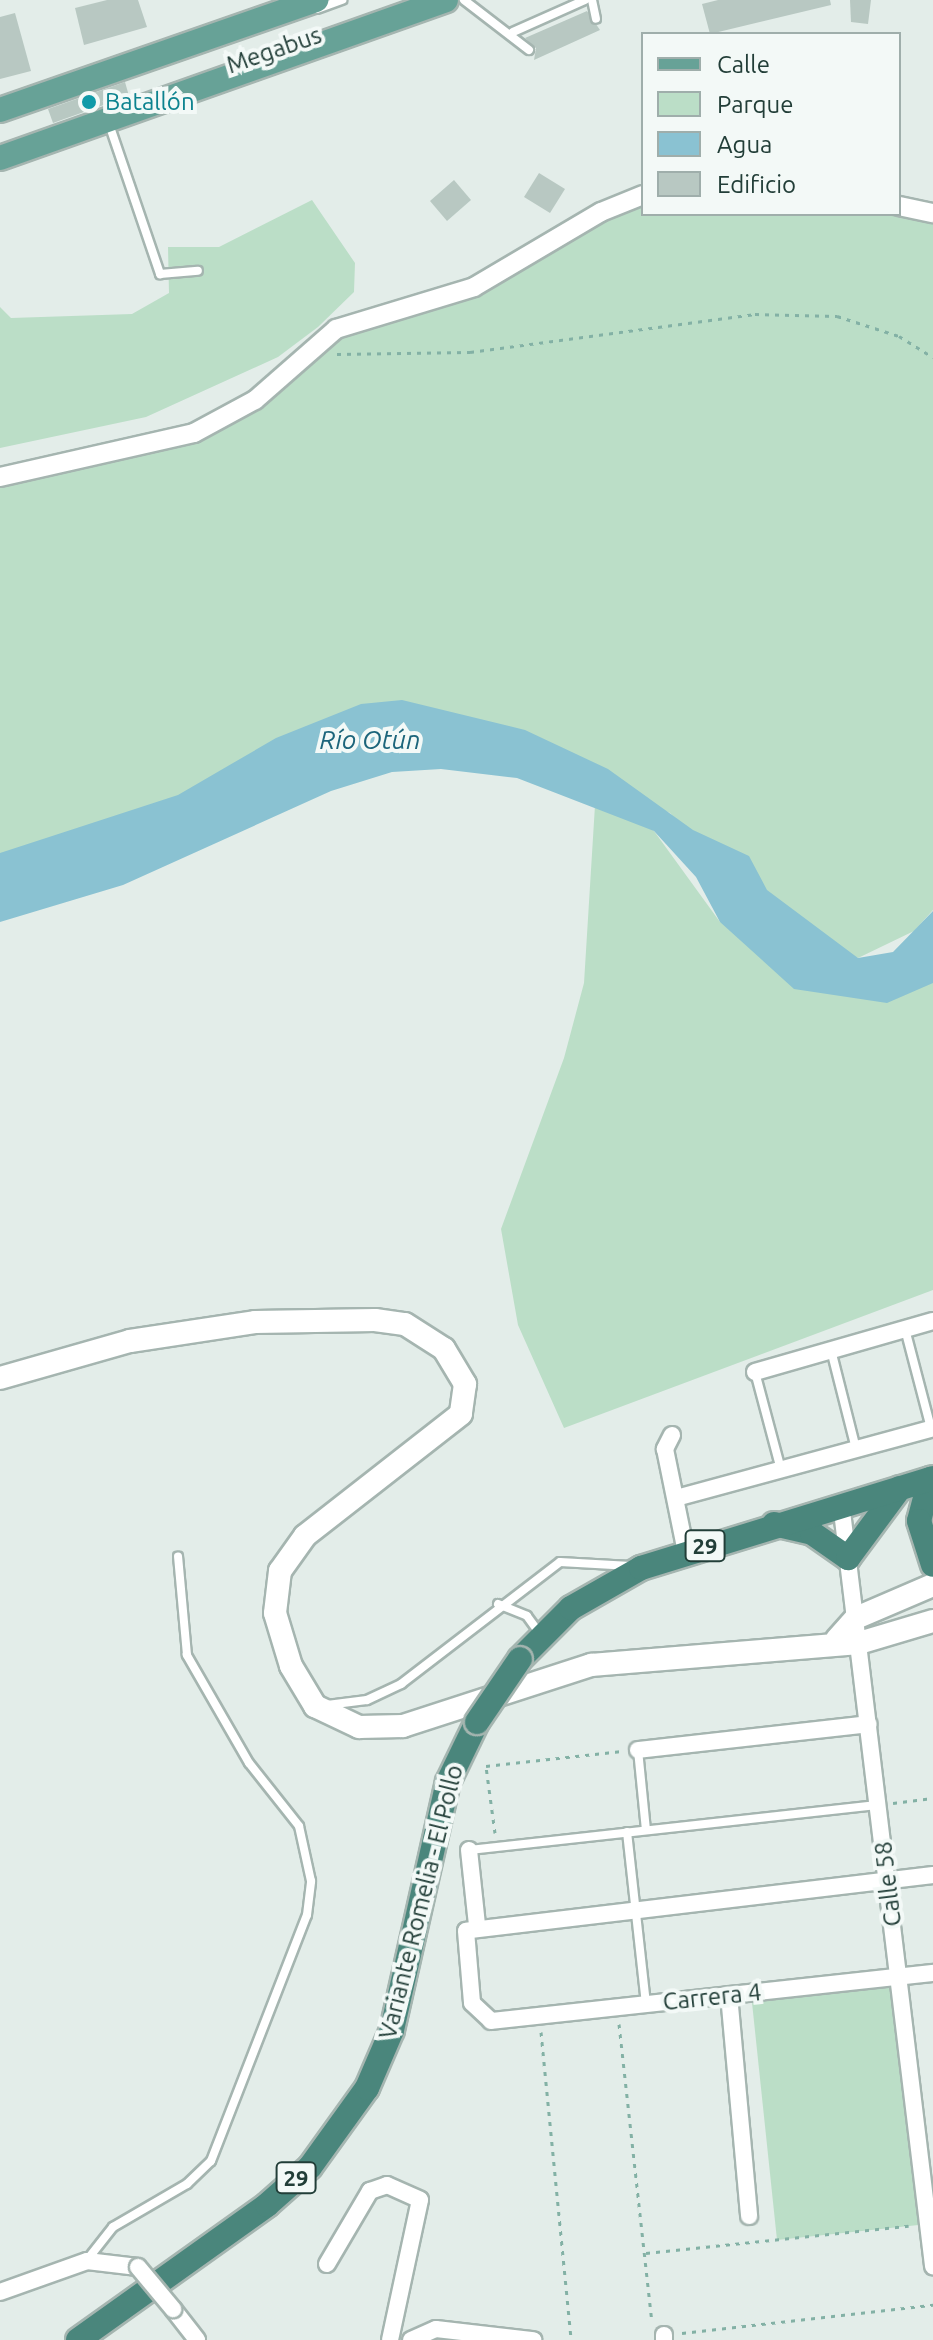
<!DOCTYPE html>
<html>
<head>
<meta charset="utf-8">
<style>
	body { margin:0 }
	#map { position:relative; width:933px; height:2340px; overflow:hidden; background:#e3ede9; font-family:Ubuntu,sans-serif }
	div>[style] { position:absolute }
	.green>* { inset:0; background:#bbdec7 }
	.water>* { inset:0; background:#8ac2d2 }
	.building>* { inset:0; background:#b8c8c2 }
	.path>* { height:3px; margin-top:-1.5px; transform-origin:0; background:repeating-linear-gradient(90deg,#83b1a5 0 4px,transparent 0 10px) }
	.roads { filter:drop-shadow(2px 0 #a5b5b0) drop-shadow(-2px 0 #a5b5b0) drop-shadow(0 2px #a5b5b0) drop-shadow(0 -2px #a5b5b0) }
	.service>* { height:8px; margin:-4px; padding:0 4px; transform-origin:4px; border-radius:4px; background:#fff }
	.minor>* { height:16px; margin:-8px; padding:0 8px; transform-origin:8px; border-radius:8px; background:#fff }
	.tertiary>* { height:18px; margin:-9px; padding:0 9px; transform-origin:9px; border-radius:9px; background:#fff }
	.secondary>* { height:22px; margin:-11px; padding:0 11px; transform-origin:11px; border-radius:11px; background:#fff }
	.primary>* { height:24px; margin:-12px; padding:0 12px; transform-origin:12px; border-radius:12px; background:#67a297 }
	.trunk>* { height:24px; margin:-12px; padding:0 12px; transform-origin:12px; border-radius:12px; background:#4a867c }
	.bridges { filter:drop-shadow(2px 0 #a5b5b0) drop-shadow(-2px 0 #a5b5b0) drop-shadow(0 2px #a5b5b0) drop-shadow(0 -2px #a5b5b0) }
	.minor-bridge>* { height:16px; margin:-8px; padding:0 8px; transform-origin:8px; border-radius:8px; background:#fff }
	.trunk-bridge>* { height:24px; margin:-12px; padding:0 12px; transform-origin:12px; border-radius:12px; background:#4a867c }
	.dots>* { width:22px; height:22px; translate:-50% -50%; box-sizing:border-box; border:4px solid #f3f9f7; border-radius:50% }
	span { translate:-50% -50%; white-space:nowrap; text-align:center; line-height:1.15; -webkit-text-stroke:8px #f3f9f7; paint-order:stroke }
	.shield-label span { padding:2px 6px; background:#f3f9f7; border:2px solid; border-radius:6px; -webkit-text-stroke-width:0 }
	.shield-label { font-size:22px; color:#223e38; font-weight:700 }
	.street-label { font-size:24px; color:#223e38 }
	.culture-label { font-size:24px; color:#0d838f }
	.left { translate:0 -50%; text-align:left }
	.water-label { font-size:26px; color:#1c657b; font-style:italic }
	.legend { position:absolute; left:641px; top:32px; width:260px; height:184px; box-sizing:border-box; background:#f3f9f7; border:2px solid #9faeab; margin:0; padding:10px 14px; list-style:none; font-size:24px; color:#223e38 }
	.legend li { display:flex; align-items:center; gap:16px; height:40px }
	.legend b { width:40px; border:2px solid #9faeab }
</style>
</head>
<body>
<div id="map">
	<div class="green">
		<i style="clip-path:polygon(643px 196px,643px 214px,933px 213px,933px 910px,914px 931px,858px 958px,774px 926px,670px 813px,421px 708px,0 889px,0 477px,191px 434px,252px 402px,336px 329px,452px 293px)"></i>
		<i style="clip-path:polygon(312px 200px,355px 263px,354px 292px,318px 327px,278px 357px,146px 417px,0 448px,0 307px,11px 318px,132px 314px,169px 293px,168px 247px,219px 247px)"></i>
		<i style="clip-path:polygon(596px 789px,654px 831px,720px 922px,933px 981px,933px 1290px,564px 1428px,518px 1325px,501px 1229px,564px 1058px,584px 983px)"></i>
		<i style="clip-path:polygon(899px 1977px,928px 2224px,777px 2240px,751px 1993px)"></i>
	</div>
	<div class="water">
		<i style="clip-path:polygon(402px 700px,525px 730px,608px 769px,693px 830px,749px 856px,767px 890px,858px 958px,893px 952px,933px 911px,933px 983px,887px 1003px,794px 989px,720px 922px,696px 877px,654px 831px,517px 778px,441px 769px,392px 772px,331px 791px,123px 885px,0 922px,0 853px,178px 795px,276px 738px,361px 704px)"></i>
	</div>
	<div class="building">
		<i style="clip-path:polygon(107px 0,138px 0,147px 27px,84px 45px,75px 8px)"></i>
		<i style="clip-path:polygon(718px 0,830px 0,831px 5px,710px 34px,702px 4px)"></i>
		<i style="clip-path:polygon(850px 0,871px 0,868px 24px,851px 22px)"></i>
		<i style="clip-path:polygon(587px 11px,600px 30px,534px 60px,536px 48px,525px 38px)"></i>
		<i style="clip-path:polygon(15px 13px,31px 71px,0 79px,0 17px)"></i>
		<i style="clip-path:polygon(125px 82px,129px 96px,53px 123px,48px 109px)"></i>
		<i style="clip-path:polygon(539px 173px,565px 189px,550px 213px,524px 197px)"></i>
		<i style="clip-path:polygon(454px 180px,471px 200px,447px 221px,430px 201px)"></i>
	</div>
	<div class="path">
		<i style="left:337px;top:354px;width:133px;rotate:-0.9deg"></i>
		<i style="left:470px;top:352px;width:288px;rotate:-7.6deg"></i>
		<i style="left:755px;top:314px;width:82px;rotate:1.4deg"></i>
		<i style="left:837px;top:316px;width:65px;rotate:17.9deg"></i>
		<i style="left:899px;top:336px;width:40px;rotate:32deg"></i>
		<i style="left:893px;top:1803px;width:40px;rotate:-7.1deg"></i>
		<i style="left:495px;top:1833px;width:68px;rotate:-97.7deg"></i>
		<i style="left:486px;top:1766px;width:137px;rotate:-6.3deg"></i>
		<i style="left:619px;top:2024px;width:300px;rotate:83.7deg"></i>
		<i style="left:541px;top:2032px;width:309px;rotate:84.4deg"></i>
		<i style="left:646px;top:2253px;width:264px;rotate:-5.9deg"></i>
		<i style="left:682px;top:2333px;width:253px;rotate:-6.4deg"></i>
	</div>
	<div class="roads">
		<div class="service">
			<i style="left:464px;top:0;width:82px;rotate:37.6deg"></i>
			<i style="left:592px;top:0;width:19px;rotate:78deg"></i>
			<i style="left:317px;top:9px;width:27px;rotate:-20deg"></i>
			<i style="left:513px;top:32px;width:79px;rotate:-24deg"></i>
			<i style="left:108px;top:121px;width:162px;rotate:71.2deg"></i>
			<i style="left:160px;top:274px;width:38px;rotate:-5deg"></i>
			<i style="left:905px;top:1329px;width:102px;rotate:75.3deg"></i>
			<i style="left:831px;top:1350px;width:102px;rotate:75.8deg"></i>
			<i style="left:755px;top:1372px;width:101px;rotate:75.1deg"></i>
			<i style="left:498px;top:1604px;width:31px;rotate:22deg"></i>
			<i style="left:527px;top:1616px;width:24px;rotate:54deg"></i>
			<i style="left:327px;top:1705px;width:40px;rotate:-7.1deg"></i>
			<i style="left:367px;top:1700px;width:38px;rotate:-25deg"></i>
			<i style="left:401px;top:1684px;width:200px;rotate:-37.5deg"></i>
			<i style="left:560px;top:1562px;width:71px;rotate:3.2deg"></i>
			<i style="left:638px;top:1750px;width:80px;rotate:84.3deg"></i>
			<i style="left:627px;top:1832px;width:173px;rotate:83.7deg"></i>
			<i style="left:469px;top:1850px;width:411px;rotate:-6.3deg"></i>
			<i style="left:87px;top:2260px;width:42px;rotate:-51.8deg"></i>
			<i style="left:113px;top:2227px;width:86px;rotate:-30.2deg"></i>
			<i style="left:187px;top:2184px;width:33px;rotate:-44deg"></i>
			<i style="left:211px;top:2161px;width:264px;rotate:-68.7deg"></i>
			<i style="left:307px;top:1915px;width:34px;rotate:-83deg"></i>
			<i style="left:311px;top:1881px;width:56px;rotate:-102.3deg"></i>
			<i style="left:299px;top:1826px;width:80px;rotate:-128.4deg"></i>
			<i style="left:249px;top:1763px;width:125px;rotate:-119.9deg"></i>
			<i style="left:187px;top:1655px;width:99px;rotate:-95.2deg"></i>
		</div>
		<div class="minor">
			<i style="left:755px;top:1372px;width:185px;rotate:-16deg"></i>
			<i style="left:672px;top:1435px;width:16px;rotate:117deg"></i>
			<i style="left:665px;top:1449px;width:105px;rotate:78.5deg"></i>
			<i style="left:676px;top:1498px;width:266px;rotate:-15.2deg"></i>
			<i style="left:841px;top:1503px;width:769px;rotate:83.12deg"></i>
			<i style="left:638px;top:1750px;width:232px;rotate:-6.4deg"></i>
			<i style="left:469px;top:1850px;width:75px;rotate:83.9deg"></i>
			<i style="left:933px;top:1875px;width:470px;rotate:173.2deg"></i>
			<i style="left:466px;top:1931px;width:72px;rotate:85.2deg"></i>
			<i style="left:472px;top:2003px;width:26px;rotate:43deg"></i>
			<i style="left:491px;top:2021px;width:445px;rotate:-6.2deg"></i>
			<i style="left:729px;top:1995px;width:222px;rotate:84.8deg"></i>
			<i style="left:327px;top:2264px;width:85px;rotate:-59.5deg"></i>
			<i style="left:370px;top:2191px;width:18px;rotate:-19deg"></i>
			<i style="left:387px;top:2185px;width:36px;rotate:24deg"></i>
			<i style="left:420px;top:2200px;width:143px;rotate:102.1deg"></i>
			<i style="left:0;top:2292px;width:92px;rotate:-19.6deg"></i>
			<i style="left:87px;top:2261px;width:51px;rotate:6.7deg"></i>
			<i style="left:173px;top:2309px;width:39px;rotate:52deg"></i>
			<i style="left:664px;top:2335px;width:5px;rotate:90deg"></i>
			<i style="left:411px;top:2340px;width:27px;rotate:-24deg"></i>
			<i style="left:436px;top:2329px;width:98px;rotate:6.5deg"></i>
		</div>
		<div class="tertiary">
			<i style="left:899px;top:206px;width:35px;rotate:12deg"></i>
			<i style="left:0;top:477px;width:199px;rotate:-12.8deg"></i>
			<i style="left:194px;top:433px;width:69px;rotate:-28.4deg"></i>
			<i style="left:255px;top:400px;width:108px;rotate:-41.2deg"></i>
			<i style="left:336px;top:329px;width:144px;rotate:-16.9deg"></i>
			<i style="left:474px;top:287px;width:147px;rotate:-30.6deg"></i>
			<i style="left:601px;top:212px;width:45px;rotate:-22deg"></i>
		</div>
		<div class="secondary">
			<i style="left:0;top:1378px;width:135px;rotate:-15.9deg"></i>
			<i style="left:130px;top:1341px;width:126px;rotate:-8.6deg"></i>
			<i style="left:255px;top:1322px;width:120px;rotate:-1deg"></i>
			<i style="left:375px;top:1320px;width:30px;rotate:8deg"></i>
			<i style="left:405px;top:1324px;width:46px;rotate:32.7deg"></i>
			<i style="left:444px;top:1349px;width:41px;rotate:59deg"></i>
			<i style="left:465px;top:1384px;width:30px;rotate:98deg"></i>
			<i style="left:461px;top:1414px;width:198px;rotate:142deg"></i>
			<i style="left:305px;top:1536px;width:43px;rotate:125.5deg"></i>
			<i style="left:280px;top:1571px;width:42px;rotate:96.8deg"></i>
			<i style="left:275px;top:1613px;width:55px;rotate:73.2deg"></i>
			<i style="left:291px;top:1666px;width:47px;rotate:59deg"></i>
			<i style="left:315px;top:1706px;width:49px;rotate:25.5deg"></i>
			<i style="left:359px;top:1727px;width:44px;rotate:-1.3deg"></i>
			<i style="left:403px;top:1726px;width:198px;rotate:-18deg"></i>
			<i style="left:591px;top:1665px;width:269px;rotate:-4.7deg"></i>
			<i style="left:859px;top:1643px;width:77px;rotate:-16.6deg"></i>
			<i style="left:837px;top:1639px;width:28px;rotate:-48deg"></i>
			<i style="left:856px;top:1618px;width:84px;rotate:-23.2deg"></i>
		</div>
		<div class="primary">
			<i style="left:0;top:110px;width:335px;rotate:-19.2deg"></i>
			<i style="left:0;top:158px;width:473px;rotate:-19.5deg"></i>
		</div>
		<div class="trunk">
			<i style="left:930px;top:1479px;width:43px;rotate:104.7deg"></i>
			<i style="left:919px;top:1521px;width:46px;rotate:72.3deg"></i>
			<i style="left:774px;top:1524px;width:39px;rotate:13deg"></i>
			<i style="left:812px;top:1533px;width:44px;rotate:34.8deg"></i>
			<i style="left:848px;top:1558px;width:87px;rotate:-53.4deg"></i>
			<i style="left:520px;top:1659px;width:72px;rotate:-45deg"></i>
			<i style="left:571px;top:1608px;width:81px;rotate:-29.7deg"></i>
			<i style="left:641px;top:1568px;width:306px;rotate:-17.1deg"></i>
			<i style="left:78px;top:2340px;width:232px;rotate:-35.5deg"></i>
			<i style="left:267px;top:2205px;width:57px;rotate:-41.5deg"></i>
			<i style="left:310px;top:2167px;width:97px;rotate:-54.2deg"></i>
			<i style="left:367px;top:2088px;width:63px;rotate:-66.7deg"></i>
			<i style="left:392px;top:2030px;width:254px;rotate:-77.3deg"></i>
			<i style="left:448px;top:1782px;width:67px;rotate:-64.2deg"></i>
		</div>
	</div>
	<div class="bridges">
		<div class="minor-bridge">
			<i style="left:138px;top:2267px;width:55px;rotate:50.2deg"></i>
		</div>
		<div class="trunk-bridge">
			<i style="left:477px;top:1722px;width:76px;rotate:-55.7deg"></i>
		</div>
	</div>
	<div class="dots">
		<i style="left:89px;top:102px;background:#0f9aa8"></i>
	</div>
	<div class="shield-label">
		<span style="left:705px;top:1546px">29</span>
		<span style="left:296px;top:2178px">29</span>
	</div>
	<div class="street-label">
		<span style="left:274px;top:50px;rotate:-19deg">Megabus</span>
		<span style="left:888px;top:1884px;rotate:-97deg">Calle 58</span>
		<span style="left:421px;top:1902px;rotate:-76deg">Variante Romelia - El Pollo</span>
		<span style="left:712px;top:1997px;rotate:-6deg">Carrera 4</span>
	</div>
	<div class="culture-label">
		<span class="left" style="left:105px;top:102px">Batallón</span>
	</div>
	<div class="water-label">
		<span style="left:370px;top:740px">Río Otún</span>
	</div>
	<ul class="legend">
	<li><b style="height:10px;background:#67a297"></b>Calle</li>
	<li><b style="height:22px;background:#bbdec7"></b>Parque</li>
	<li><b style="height:22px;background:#8ac2d2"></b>Agua</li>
	<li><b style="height:22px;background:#b8c8c2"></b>Edificio</li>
	</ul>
</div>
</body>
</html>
